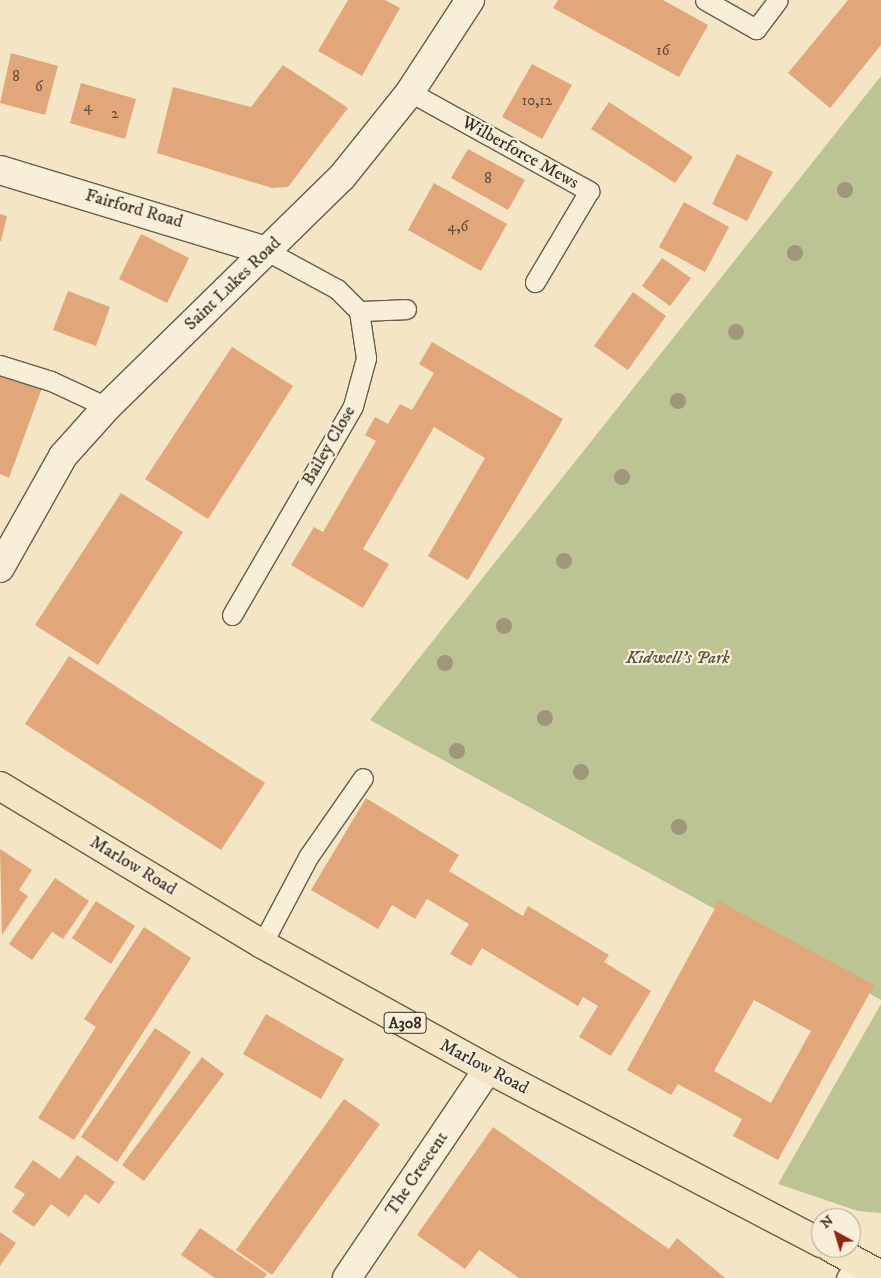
<!DOCTYPE html>
<html>
<head>
<meta charset="utf-8">
<style>
	body { margin:0 }
	#map { position:relative; width:881px; height:1278px; overflow:hidden; background:#f4e6c4; font-family:"IM FELL DW Pica",serif }
	div>[style] { position:absolute }
	.green>* { inset:0; background:#bdc493 }
	.building>* { inset:0; background:#e1a67a }
	.roads { filter:drop-shadow(1px 0 #685c4e) drop-shadow(-1px 0 #685c4e) drop-shadow(0 1px #685c4e) drop-shadow(0 -1px #685c4e) }
	.service>* { height:19px; margin:-9.5px; padding:0 9.5px; transform-origin:9.5px; border-radius:9.5px; background:#f8efd9 }
	.minor>* { height:28px; margin:-14px; padding:0 14px; transform-origin:14px; border-radius:14px; background:#f8efd9 }
	.primary>* { height:28px; margin:-14px; padding:0 14px; transform-origin:14px; border-radius:14px; background:#f4e6c4 }
	.trees>* { width:16px; height:16px; margin:-8px; border-radius:50%; background:#9f967c }
	span { translate:-50% -50%; white-space:nowrap; text-align:center; line-height:1.15; -webkit-text-stroke:4.5px #f8efd9; paint-order:stroke }
	.number-label { font-size:15px; color:#634c3c }
	.number-label span { -webkit-text-stroke-width:0 }
	.shield-label span { padding:1px 4px; background:#f8efd9; border:1px solid; border-radius:4px; -webkit-text-stroke-width:0 }
	.shield-label { font-size:16px; color:#392e27; font-weight:700 }
	.street-label { font-size:18px; color:#392e27 }
	.park-label { font-size:18px; color:#5a5442; font-style:italic }
	.north { position:absolute; left:811px; top:1208px; width:50px; height:50px; box-sizing:border-box; background:#f8efd9; border:1px solid #aca292; border-radius:50%; rotate:321deg; font-size:14px; font-weight:700; line-height:20px; text-align:center; color:#392e27 }
	.north::after { content:''; display:block; margin:auto; width:18px; height:22px; background:#8f2418; clip-path:polygon(50% 0,100% 100%,50% 72%,0 100%) }
</style>
</head>
<body>
<div id="map">
	<div class="green">
		<i style="clip-path:polygon(881px 76px,881px 1000px,370px 720px)"></i>
		<i style="clip-path:polygon(881px 1004px,881px 1213px,858px 1211px,778px 1184px)"></i>
	</div>
	<div class="building">
		<i style="clip-path:polygon(348px 0,385px 0,400px 8px,362px 76px,318px 51px)"></i>
		<i style="clip-path:polygon(558px 0,663px 0,708px 25px,679px 77px,553px 8px)"></i>
		<i style="clip-path:polygon(848px 0,881px 0,881px 45px,830px 108px,788px 73px)"></i>
		<i style="clip-path:polygon(11px 53px,58px 66px,45px 115px,0 103px)"></i>
		<i style="clip-path:polygon(532px 64px,572px 85px,542px 139px,502px 117px)"></i>
		<i style="clip-path:polygon(283px 65px,348px 108px,288px 187px,272px 188px,157px 153px,173px 87px,251px 107px)"></i>
		<i style="clip-path:polygon(81px 83px,136px 99px,125px 139px,70px 123px)"></i>
		<i style="clip-path:polygon(609px 102px,693px 157px,675px 183px,591px 129px)"></i>
		<i style="clip-path:polygon(468px 149px,525px 180px,508px 210px,451px 178px)"></i>
		<i style="clip-path:polygon(737px 154px,773px 172px,747px 221px,712px 204px)"></i>
		<i style="clip-path:polygon(434px 183px,507px 224px,481px 271px,408px 230px)"></i>
		<i style="clip-path:polygon(684px 202px,729px 227px,705px 272px,659px 247px)"></i>
		<i style="clip-path:polygon(0 214px,7px 216px,1px 241px,0 241px)"></i>
		<i style="clip-path:polygon(141px 234px,189px 258px,167px 303px,119px 279px)"></i>
		<i style="clip-path:polygon(662px 258px,691px 278px,670px 306px,642px 286px)"></i>
		<i style="clip-path:polygon(68px 291px,110px 307px,96px 346px,53px 330px)"></i>
		<i style="clip-path:polygon(633px 292px,666px 316px,628px 370px,594px 346px)"></i>
		<i style="clip-path:polygon(432px 342px,563px 419px,468px 580px,428px 556px,485px 458px,434px 427px,363px 549px,389px 564px,363px 608px,291px 565px,314px 527px,323px 532px,376px 441px,365px 435px,375px 417px,388px 424px,400px 404px,412px 410px,434px 373px,419px 364px)"></i>
		<i style="clip-path:polygon(232px 347px,293px 386px,208px 519px,145px 479px)"></i>
		<i style="clip-path:polygon(0 369px,43px 385px,9px 478px,0 474px)"></i>
		<i style="clip-path:polygon(121px 493px,183px 532px,98px 665px,35px 625px)"></i>
		<i style="clip-path:polygon(69px 656px,265px 783px,221px 850px,25px 724px)"></i>
		<i style="clip-path:polygon(366px 798px,459px 855px,449px 871px,523px 916px,528px 906px,609px 955px,604px 962px,651px 991px,611px 1056px,579px 1037px,598px 1006px,583px 997px,578px 1006px,482px 948px,471px 966px,450px 954px,469px 924px,427px 899px,415px 919px,392px 905px,378px 929px,311px 890px)"></i>
		<i style="clip-path:polygon(0 849px,32px 870px,19px 890px,28px 896px,2px 935px)"></i>
		<i style="clip-path:polygon(55px 878px,89px 901px,63px 939px,52px 932px,32px 960px,9px 944px)"></i>
		<i style="clip-path:polygon(96px 901px,135px 926px,111px 964px,72px 938px)"></i>
		<i style="clip-path:polygon(evenodd,719px 901px,874px 985px,778px 1160px,733px 1136px,742px 1119px,678px 1084px,671px 1095px,627px 1070px,719px 901px,754px 1000px,811px 1031px,771px 1103px,714px 1071px,754px 1000px)"></i>
		<i style="clip-path:polygon(144px 927px,191px 958px,74px 1140px,38px 1118px,96px 1027px,84px 1019px)"></i>
		<i style="clip-path:polygon(266px 1014px,344px 1059px,321px 1099px,243px 1054px)"></i>
		<i style="clip-path:polygon(155px 1028px,191px 1052px,117px 1162px,81px 1137px)"></i>
		<i style="clip-path:polygon(202px 1057px,224px 1074px,144px 1181px,122px 1165px)"></i>
		<i style="clip-path:polygon(344px 1099px,380px 1124px,272px 1275px,236px 1250px)"></i>
		<i style="clip-path:polygon(493px 1127px,669px 1249px,677px 1238px,725px 1278px,519px 1278px,479px 1250px,465px 1269px,417px 1235px)"></i>
		<i style="clip-path:polygon(77px 1155px,115px 1182px,99px 1204px,85px 1194px,69px 1217px,51px 1204px,34px 1227px,12px 1212px,25px 1194px,14px 1187px,33px 1160px,60px 1179px)"></i>
		<i style="clip-path:polygon(200px 1228px,267px 1274px,264px 1278px,215px 1278px,181px 1255px)"></i>
		<i style="clip-path:polygon(0 1232px,16px 1243px,0 1266px)"></i>
	</div>
	<div class="roads">
		<div class="service">
			<i style="left:705px;top:0;width:59px;rotate:29.6deg"></i>
			<i style="left:756px;top:29px;width:36px;rotate:-53deg"></i>
			<i style="left:410px;top:92px;width:205px;rotate:28.9deg"></i>
			<i style="left:589px;top:191px;width:106px;rotate:120.7deg"></i>
			<i style="left:359px;top:311px;width:47px;rotate:-2.4deg"></i>
			<i style="left:0;top:365px;width:53px;rotate:17.4deg"></i>
			<i style="left:51px;top:381px;width:62px;rotate:24.9deg"></i>
			<i style="left:232px;top:615px;width:241px;rotate:-59.9deg"></i>
			<i style="left:353px;top:406px;width:50px;rotate:-74.8deg"></i>
			<i style="left:366px;top:358px;width:48px;rotate:-98.5deg"></i>
			<i style="left:359px;top:311px;width:31px;rotate:-135deg"></i>
			<i style="left:337px;top:289px;width:80px;rotate:-151.5deg"></i>
			<i style="left:262px;top:944px;width:98px;rotate:-62.1deg"></i>
			<i style="left:308px;top:857px;width:96px;rotate:-55.2deg"></i>
			<i style="left:846px;top:1278px;width:20px;rotate:-57deg"></i>
		</div>
		<div class="minor">
			<i style="left:0;top:170px;width:279px;rotate:16.9deg"></i>
			<i style="left:0;top:568px;width:129px;rotate:-60.6deg"></i>
			<i style="left:63px;top:456px;width:66px;rotate:-48.1deg"></i>
			<i style="left:107px;top:407px;width:329px;rotate:-44.4deg"></i>
			<i style="left:342px;top:177px;width:109px;rotate:-51.3deg"></i>
			<i style="left:410px;top:92px;width:110px;rotate:-56.9deg"></i>
			<i style="left:347px;top:1278px;width:252px;rotate:-56deg"></i>
		</div>
		<div class="primary">
			<i style="left:0;top:786px;width:306px;rotate:31.1deg"></i>
			<i style="left:262px;top:944px;width:258px;rotate:28.9deg"></i>
			<i style="left:488px;top:1069px;width:376px;rotate:27.6deg"></i>
			<i style="left:831px;top:1248px;width:57px;rotate:28.4deg"></i>
		</div>
	</div>
	<div class="trees">
		<i style="left:845px;top:190px"></i>
		<i style="left:795px;top:253px"></i>
		<i style="left:736px;top:332px"></i>
		<i style="left:678px;top:401px"></i>
		<i style="left:622px;top:477px"></i>
		<i style="left:564px;top:561px"></i>
		<i style="left:504px;top:626px"></i>
		<i style="left:445px;top:663px"></i>
		<i style="left:545px;top:718px"></i>
		<i style="left:457px;top:751px"></i>
		<i style="left:581px;top:772px"></i>
		<i style="left:679px;top:827px"></i>
	</div>
	<div class="number-label">
		<span style="left:663px;top:51px">16</span>
		<span style="left:16px;top:77px">8</span>
		<span style="left:39px;top:87px">6</span>
		<span style="left:537px;top:101px">10,12</span>
		<span style="left:88px;top:107px">4</span>
		<span style="left:115px;top:114px">2</span>
		<span style="left:488px;top:179px">8</span>
		<span style="left:458px;top:227px">4,6</span>
	</div>
	<div class="shield-label">
		<span style="left:405px;top:1023px">A308</span>
	</div>
	<div class="street-label">
		<span style="left:520px;top:153px;rotate:29deg">Wilberforce Mews</span>
		<span style="left:134px;top:209px;rotate:16deg">Fairford Road</span>
		<span style="left:233px;top:284px;rotate:-44deg">Saint Lukes Road</span>
		<span style="left:329px;top:446px;rotate:-60deg">Bailey Close</span>
		<span style="left:133px;top:866px;rotate:31deg">Marlow Road</span>
		<span style="left:484px;top:1067px;rotate:28deg">Marlow Road</span>
		<span style="left:417px;top:1174px;rotate:-56deg">The Crescent</span>
	</div>
	<div class="park-label">
		<span style="left:678px;top:658px">Kidwell's Park</span>
	</div>
	<div class="north">N</div>
</div>
</body>
</html>
